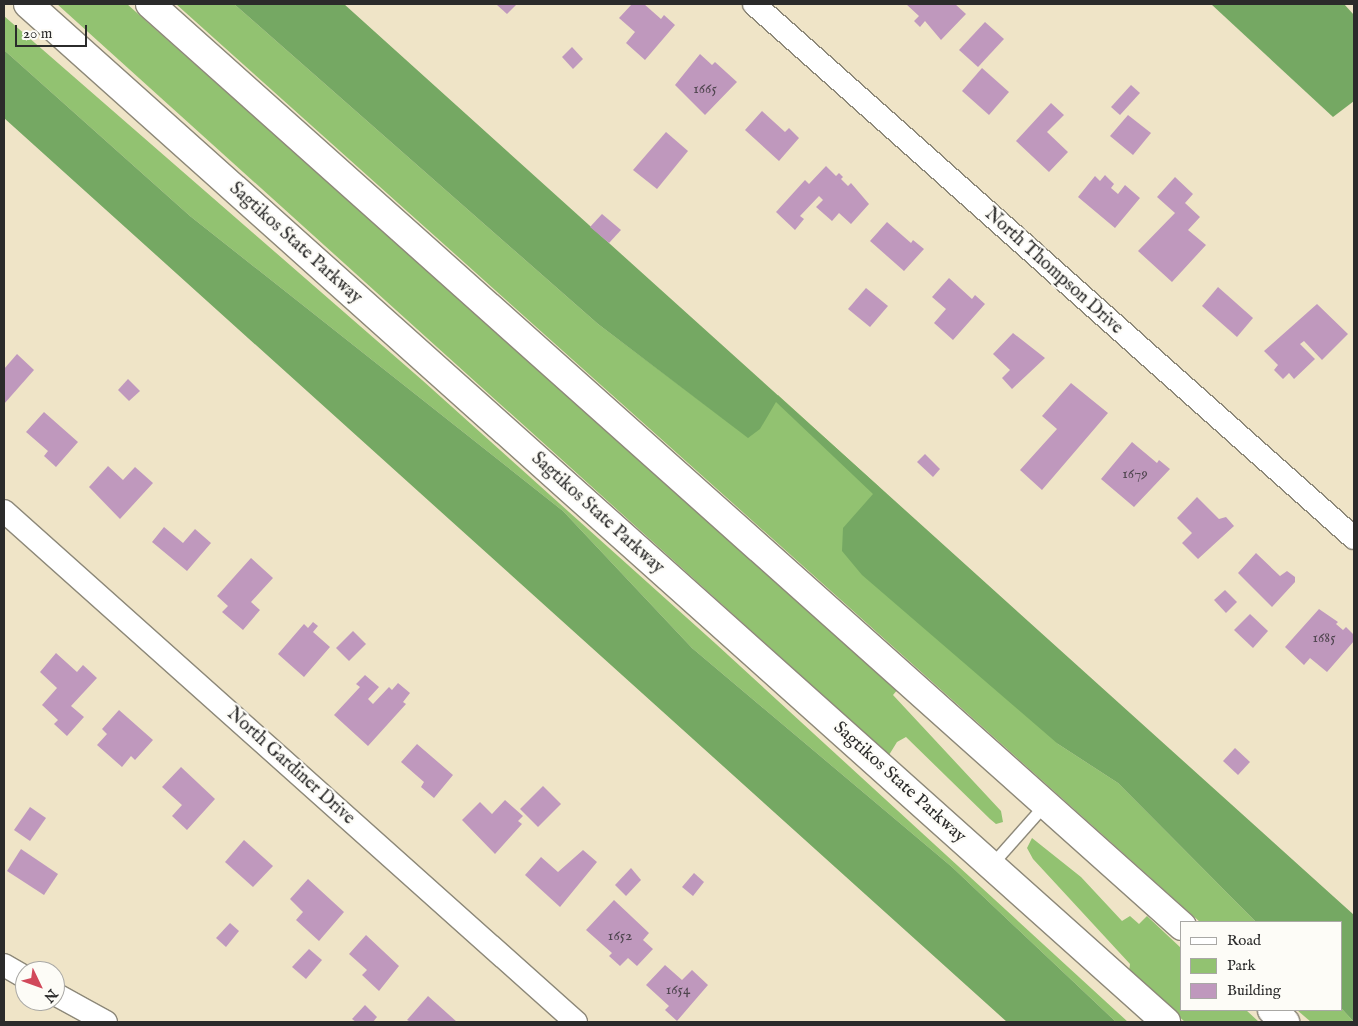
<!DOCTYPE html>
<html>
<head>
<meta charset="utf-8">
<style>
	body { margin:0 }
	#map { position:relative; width:1358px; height:1026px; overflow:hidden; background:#efe4c7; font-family:"IM FELL English",serif }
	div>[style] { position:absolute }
	.green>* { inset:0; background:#92c271 }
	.forest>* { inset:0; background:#75a863 }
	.building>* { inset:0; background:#bf98bd }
	.roads { filter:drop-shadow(1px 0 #8d8879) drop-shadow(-1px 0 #8d8879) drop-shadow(0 1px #8d8879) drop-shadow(0 -1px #8d8879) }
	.service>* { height:11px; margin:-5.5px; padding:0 5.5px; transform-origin:5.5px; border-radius:5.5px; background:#fff }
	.minor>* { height:22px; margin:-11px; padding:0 11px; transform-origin:11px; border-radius:11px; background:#fff }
	.motorway>* { height:28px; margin:-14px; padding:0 14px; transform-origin:14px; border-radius:14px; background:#fff }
	span { translate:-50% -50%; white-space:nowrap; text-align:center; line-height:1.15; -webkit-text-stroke:4.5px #fdfcf7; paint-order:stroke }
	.number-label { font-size:15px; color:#504650 }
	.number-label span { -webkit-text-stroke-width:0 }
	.street-label { font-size:18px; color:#2b2b2b }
	.frame { position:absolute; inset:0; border:5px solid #2b2b2b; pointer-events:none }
	.legend { position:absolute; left:1180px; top:921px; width:162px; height:90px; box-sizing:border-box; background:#fdfcf7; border:1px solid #a9a8a5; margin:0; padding:6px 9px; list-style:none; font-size:15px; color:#2b2b2b }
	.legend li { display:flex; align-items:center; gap:10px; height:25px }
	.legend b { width:25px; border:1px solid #a9a8a5 }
	.north { position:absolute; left:15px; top:961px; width:50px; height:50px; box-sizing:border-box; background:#fdfcf7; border:1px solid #a9a8a5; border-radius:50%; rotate:132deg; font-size:14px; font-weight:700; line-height:20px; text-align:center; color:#2b2b2b }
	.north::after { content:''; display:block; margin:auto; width:18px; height:22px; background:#d1495b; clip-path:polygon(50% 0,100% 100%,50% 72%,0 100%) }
	.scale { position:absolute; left:15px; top:25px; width:72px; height:22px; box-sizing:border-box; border:2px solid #2b2b2b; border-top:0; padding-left:6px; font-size:15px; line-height:18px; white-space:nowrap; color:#2b2b2b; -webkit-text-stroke:4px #fdfcf7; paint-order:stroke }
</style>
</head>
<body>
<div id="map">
	<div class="green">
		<i style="clip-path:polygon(57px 4px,127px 4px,898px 689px,893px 695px,1001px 811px,1003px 822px,996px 824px,990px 819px,906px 737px,897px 742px,889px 755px)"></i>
		<i style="clip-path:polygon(176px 4px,234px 4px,598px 324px,748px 437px,778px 395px,878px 486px,1058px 744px,1118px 783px,1256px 922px,1200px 922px)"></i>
		<i style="clip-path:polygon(4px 16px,422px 380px,716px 644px,1128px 1022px,1116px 1022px,952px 867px,692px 648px,563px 511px,190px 216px,4px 50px)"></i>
		<i style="clip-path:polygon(1032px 838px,1081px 877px,1122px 921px,1130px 916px,1139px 924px,1147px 916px,1182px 949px,1182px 1010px,1246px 1010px,1259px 1022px,1185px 1022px,1129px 972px,1130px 964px,1033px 859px,1027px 848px)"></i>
		<i style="clip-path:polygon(1342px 1009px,1354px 1022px,1311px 1022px,1297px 1010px)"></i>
	</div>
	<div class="forest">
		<i style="clip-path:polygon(234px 4px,344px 4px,1354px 915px,1354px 1022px,1342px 1009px,1342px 922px,1256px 922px,1118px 783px,1058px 744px,862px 575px,842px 551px,843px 528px,873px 494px,776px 402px,760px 429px,748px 438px,598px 324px)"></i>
		<i style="clip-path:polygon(1211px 4px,1344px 4px,1354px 15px,1354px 101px,1333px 117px)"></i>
		<i style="clip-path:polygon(4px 50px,190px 216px,563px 511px,692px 648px,952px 867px,1116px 1022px,1007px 1022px,4px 118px)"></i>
	</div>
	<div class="building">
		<i style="clip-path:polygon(517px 4px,507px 14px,497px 5px,498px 4px)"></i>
		<i style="clip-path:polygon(632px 4px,644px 4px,661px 19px,664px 15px,675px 25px,645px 60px,626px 43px,635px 32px,619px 18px)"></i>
		<i style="clip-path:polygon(906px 4px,955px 4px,966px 14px,941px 40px,925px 21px,920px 27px,914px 21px,919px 16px)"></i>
		<i style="clip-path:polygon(985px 22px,1004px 39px,978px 67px,959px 50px)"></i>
		<i style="clip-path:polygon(572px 47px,583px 59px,573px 69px,562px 57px)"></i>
		<i style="clip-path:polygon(700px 54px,712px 65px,715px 62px,737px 82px,705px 115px,675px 85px)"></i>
		<i style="clip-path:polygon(982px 68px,1009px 92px,989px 115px,962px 91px)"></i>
		<i style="clip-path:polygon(1131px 85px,1140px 93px,1120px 115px,1111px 107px)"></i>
		<i style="clip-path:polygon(1051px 103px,1064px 115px,1047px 132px,1068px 152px,1049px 172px,1016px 141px)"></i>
		<i style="clip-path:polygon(762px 111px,785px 132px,789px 128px,799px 138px,779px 161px,745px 130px)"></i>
		<i style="clip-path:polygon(1128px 115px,1151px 133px,1133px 155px,1110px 136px)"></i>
		<i style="clip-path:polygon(666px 132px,688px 151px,657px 189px,633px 170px)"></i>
		<i style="clip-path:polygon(826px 166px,836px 176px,839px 173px,843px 177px,841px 179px,848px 186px,851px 183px,869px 204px,851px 224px,839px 213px,832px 221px,816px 207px,823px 200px,819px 196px,800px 216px,804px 219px,795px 230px,776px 212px,805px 180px,809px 184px)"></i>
		<i style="clip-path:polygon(1105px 175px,1114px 184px,1111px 188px,1118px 194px,1125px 185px,1140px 198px,1115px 228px,1078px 197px,1095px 176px,1100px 181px)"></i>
		<i style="clip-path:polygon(1175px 177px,1193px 194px,1185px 203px,1200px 217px,1188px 230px,1206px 245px,1172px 282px,1138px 251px,1175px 213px,1157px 197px)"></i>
		<i style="clip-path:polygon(602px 214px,621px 230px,609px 243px,590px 227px)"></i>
		<i style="clip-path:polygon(887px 222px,911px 243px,913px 240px,924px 249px,904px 271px,870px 241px)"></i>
		<i style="clip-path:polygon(949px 278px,972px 299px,975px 295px,985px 304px,953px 340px,934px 323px,946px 309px,932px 297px)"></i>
		<i style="clip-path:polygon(1218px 287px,1253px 318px,1237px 337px,1202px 306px)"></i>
		<i style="clip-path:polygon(866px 288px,888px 306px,870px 327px,848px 309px)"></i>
		<i style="clip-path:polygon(1317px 304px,1348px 334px,1322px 360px,1304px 341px,1300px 344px,1315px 359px,1294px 379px,1289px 373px,1283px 379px,1274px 370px,1278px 365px,1264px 351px)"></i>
		<i style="clip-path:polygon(1013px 333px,1045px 358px,1012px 389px,1002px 378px,1010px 370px,993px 354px)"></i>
		<i style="clip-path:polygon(17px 354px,34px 370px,4px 404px,4px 369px)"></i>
		<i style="clip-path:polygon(128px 379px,140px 391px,129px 401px,118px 390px)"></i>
		<i style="clip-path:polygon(1071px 383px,1108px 413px,1042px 490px,1020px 470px,1057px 429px,1042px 416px)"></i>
		<i style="clip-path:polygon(44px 412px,78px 442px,56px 467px,44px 456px,48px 451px,26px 432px)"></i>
		<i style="clip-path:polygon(1132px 442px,1157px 463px,1159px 460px,1170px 469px,1134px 507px,1101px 479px)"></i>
		<i style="clip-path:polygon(925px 454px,940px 469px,933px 477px,917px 462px)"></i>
		<i style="clip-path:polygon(108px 466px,123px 480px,135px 467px,153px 483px,120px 519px,89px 487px)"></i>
		<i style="clip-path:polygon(1197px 497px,1219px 519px,1226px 517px,1234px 526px,1198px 559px,1182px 543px,1192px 533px,1177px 518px)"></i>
		<i style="clip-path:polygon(164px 527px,183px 543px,195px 529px,211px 543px,187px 571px,152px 542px)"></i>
		<i style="clip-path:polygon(1256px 553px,1280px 576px,1287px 571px,1295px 577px,1295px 582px,1272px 607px,1238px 573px)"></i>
		<i style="clip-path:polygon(251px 558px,273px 578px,251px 602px,260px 610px,243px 630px,222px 612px,228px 606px,217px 596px)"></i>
		<i style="clip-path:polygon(1225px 590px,1237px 602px,1226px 613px,1214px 600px)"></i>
		<i style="clip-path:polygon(1319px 609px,1338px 622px,1336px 624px,1343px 630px,1346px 627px,1354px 635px,1354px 641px,1327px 672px,1310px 658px,1304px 665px,1285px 647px)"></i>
		<i style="clip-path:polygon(1250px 614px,1268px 631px,1253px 648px,1234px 630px)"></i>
		<i style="clip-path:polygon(313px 622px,318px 626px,313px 632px,330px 647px,304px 677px,278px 654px,304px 624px,308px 628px)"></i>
		<i style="clip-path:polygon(353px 631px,366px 644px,349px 661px,336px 648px)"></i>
		<i style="clip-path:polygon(56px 653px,77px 672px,83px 665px,97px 678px,71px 706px,84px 717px,67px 736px,54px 724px,58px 720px,42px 705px,57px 688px,40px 672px)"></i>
		<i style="clip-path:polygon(365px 675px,379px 687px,368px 699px,373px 704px,389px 687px,392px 690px,398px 683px,410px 693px,403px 702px,406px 704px,368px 746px,334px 715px,360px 687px,356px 684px)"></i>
		<i style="clip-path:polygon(119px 710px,153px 740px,135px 760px,131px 756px,122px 767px,97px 745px,107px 734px,102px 729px)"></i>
		<i style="clip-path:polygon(417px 744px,453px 775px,434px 798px,421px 787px,424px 782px,401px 762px)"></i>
		<i style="clip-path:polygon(1235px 748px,1250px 762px,1238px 775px,1223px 761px)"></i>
		<i style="clip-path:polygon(181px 767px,215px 799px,187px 830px,172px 816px,182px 805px,162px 787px)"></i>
		<i style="clip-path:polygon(543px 786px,561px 804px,538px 827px,520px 809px)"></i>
		<i style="clip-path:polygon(505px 800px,523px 816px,518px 821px,522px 824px,495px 854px,462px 820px,480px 802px,492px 814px)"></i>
		<i style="clip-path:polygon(30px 807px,46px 818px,30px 841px,14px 830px)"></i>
		<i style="clip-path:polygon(244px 840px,273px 866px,253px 887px,225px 862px)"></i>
		<i style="clip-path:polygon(21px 849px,58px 874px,44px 895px,7px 871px)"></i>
		<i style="clip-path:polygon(583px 850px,597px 862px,560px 907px,525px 875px,541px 857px,558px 872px)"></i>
		<i style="clip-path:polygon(631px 868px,641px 880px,626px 896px,615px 885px)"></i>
		<i style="clip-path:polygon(694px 873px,704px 882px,693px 896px,682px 887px)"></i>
		<i style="clip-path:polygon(308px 879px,344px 912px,319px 941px,296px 920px,303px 912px,290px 899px)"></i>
		<i style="clip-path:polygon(614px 900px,649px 933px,643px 940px,653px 949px,637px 966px,628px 958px,620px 966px,609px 956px,612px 953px,586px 930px)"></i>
		<i style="clip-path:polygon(230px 923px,239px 931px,226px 947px,216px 938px)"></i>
		<i style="clip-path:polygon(366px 935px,399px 966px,379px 991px,362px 975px,367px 970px,349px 954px)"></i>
		<i style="clip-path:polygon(309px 949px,322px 960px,306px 979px,292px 967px)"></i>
		<i style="clip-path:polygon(665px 965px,682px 980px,692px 970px,708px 985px,677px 1021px,665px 1010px,669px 1006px,646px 985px)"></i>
		<i style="clip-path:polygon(428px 996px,457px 1022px,411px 1022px,407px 1020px)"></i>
		<i style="clip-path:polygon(365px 1005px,377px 1017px,373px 1022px,356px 1022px,352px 1019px)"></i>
	</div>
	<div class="roads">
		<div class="service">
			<i style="left:991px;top:865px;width:84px;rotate:-48.4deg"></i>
		</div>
		<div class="minor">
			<i style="left:754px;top:4px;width:803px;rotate:41.67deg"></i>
			<i style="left:4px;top:511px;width:767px;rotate:41.78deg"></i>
			<i style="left:4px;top:965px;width:24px;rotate:30deg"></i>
			<i style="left:55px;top:994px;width:58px;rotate:28.8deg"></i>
		</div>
		<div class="motorway">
			<i style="left:28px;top:4px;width:1527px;rotate:41.81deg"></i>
			<i style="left:150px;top:4px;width:1384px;rotate:41.78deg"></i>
			<i style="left:1272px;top:1010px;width:18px;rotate:43deg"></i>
		</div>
	</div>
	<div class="number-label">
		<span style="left:705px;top:89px">1665</span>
		<span style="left:1135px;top:474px">1679</span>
		<span style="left:1324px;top:638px">1685</span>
		<span style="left:620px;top:936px">1652</span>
		<span style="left:678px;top:990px">1654</span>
	</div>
	<div class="street-label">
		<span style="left:295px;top:244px;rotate:42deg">Sagtikos State Parkway</span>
		<span style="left:1053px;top:272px;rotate:42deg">North Thompson Drive</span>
		<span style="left:597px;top:514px;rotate:42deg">Sagtikos State Parkway</span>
		<span style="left:290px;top:767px;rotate:42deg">North Gardiner Drive</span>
		<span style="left:899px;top:783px;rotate:42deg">Sagtikos State Parkway</span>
	</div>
	<div class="frame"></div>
	<ul class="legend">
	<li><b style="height:6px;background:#fff"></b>Road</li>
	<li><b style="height:14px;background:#92c271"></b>Park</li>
	<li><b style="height:14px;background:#bf98bd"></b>Building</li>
	</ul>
	<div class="north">N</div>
	<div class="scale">20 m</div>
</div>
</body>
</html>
